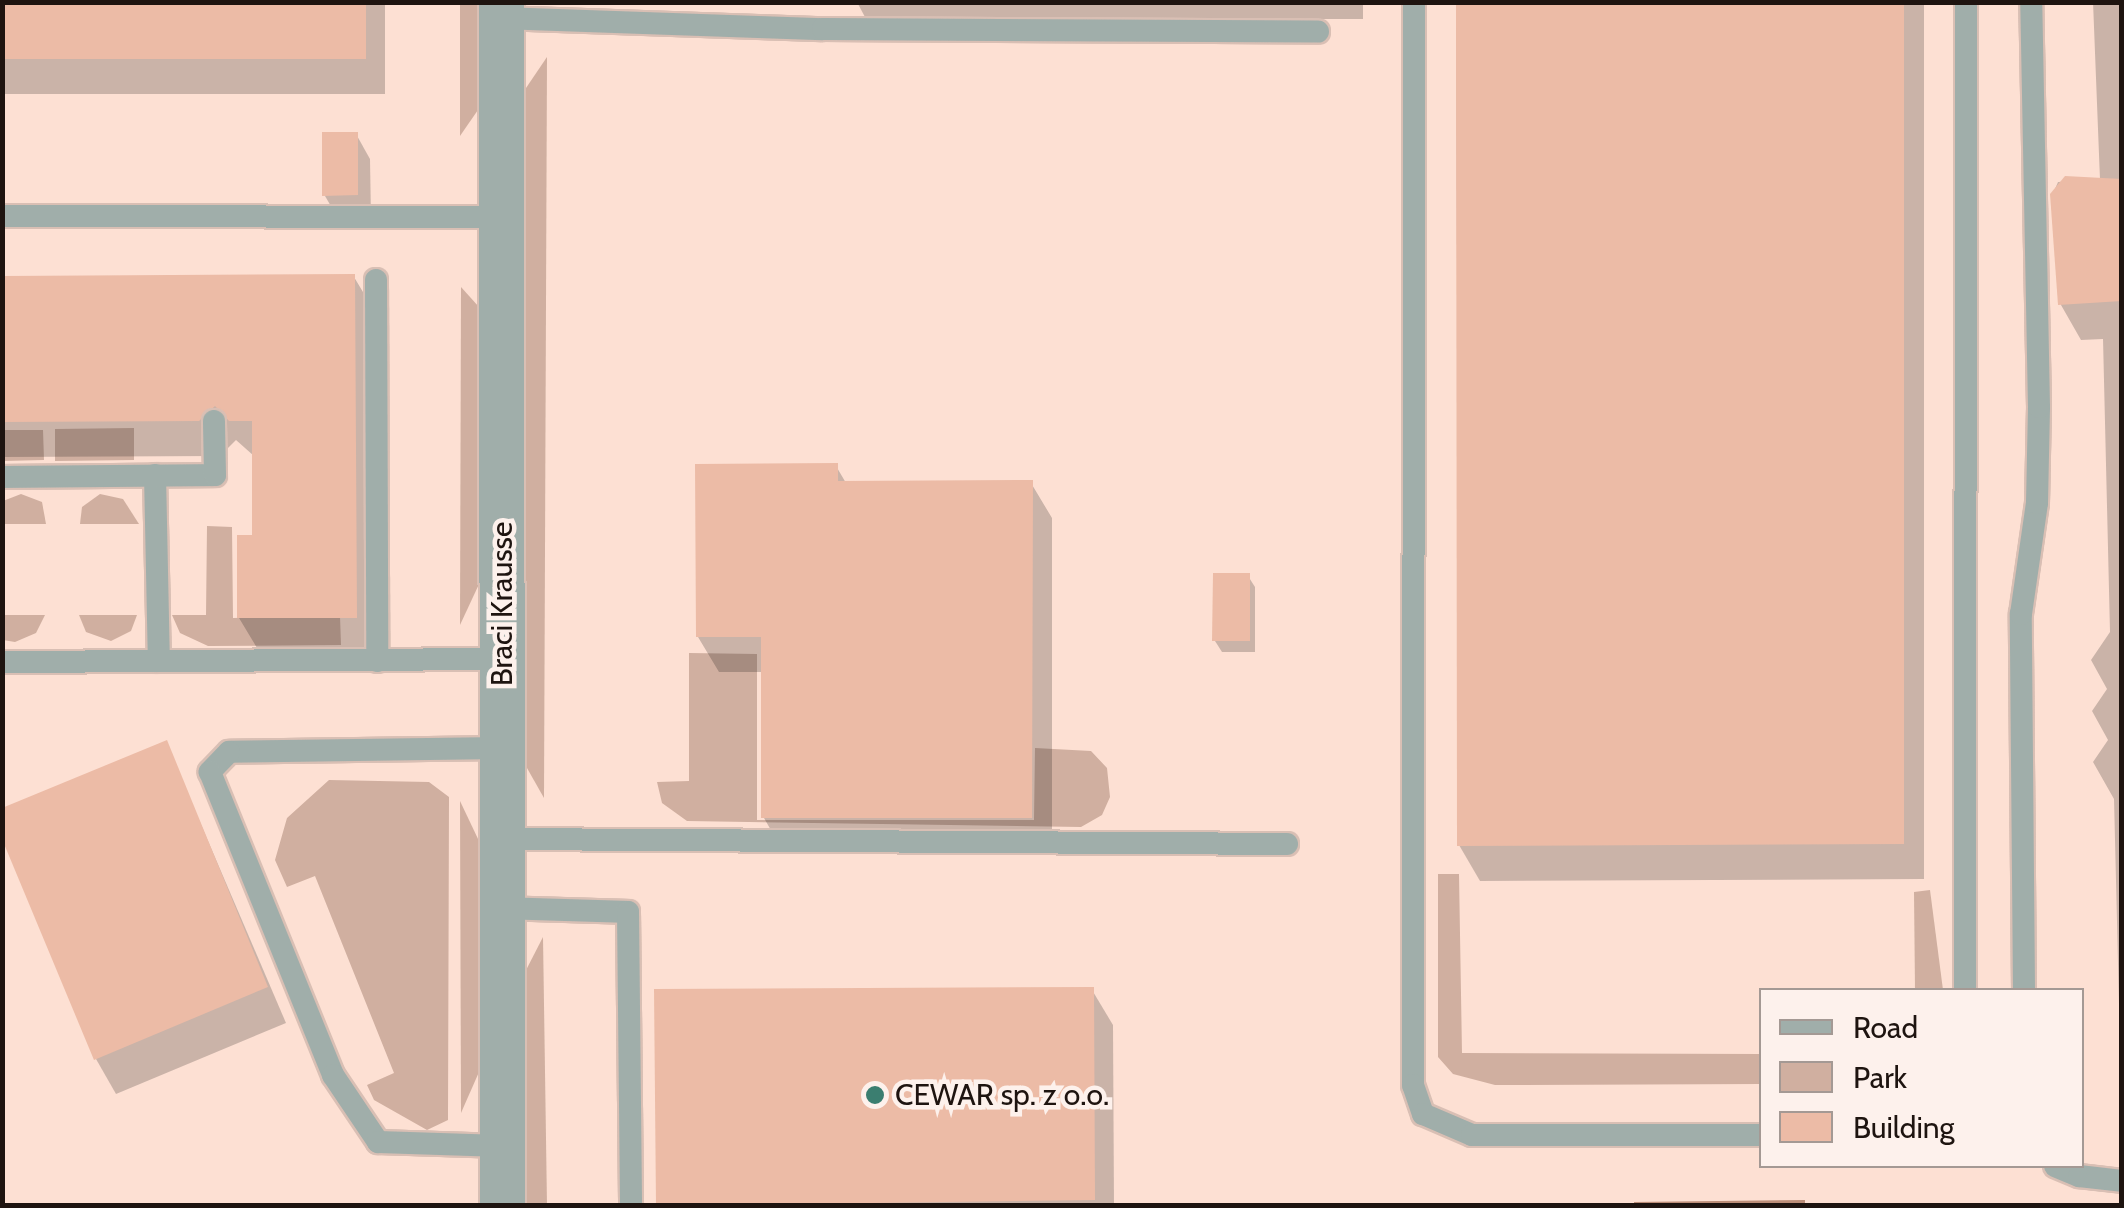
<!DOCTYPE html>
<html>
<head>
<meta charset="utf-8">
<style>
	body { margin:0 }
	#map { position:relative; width:2124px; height:1208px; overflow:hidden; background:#fde0d3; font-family:Cabin,sans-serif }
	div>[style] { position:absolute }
	.green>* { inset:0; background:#d0afa0 }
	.water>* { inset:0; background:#bc8e79 }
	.shadow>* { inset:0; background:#0003 }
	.building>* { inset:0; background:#ecbba6 }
	.roads { filter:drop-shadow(2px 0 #d9bfb4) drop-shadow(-2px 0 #d9bfb4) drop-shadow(0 2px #d9bfb4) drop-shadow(0 -2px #d9bfb4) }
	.lane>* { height:22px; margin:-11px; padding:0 11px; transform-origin:11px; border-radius:11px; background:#a0aeaa }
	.street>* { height:45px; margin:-22.5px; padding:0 22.5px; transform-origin:22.5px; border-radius:22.5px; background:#a0aeaa }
	.dots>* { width:28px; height:28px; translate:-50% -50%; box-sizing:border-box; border:5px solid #fdf1ec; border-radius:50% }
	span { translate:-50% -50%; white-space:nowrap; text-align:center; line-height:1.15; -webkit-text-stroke:9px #fdf1ec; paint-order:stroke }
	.street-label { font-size:30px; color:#1e1410 }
	.poi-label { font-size:30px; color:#1e1410 }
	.left { translate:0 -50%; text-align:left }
	.frame { position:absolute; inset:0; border:5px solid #1e1410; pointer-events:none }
	.legend { position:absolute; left:1759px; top:988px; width:325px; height:180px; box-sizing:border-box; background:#fdf1ec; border:2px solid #a49994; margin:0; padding:12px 18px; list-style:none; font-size:30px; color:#1e1410 }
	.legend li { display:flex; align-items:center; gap:20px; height:50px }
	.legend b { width:50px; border:2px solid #a49994 }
</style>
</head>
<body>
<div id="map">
	<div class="green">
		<i style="clip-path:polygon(460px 3px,480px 3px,480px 107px,460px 136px)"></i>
		<i style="clip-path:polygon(547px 57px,544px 798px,523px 761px,526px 88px)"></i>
		<i style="clip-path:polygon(461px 287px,479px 307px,480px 582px,460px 625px)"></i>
		<i style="clip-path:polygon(134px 428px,134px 460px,55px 461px,55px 429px)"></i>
		<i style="clip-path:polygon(2px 430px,43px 430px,44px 460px,3px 461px)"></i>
		<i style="clip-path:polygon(21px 494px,42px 502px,46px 524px,3px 524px,3px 501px)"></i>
		<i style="clip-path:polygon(100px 494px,123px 499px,139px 524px,80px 524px,82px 507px)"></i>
		<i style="clip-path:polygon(207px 526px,232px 527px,233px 618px,340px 616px,341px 645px,208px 646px,180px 633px,172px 615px,206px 615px)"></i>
		<i style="clip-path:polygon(2px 615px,45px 615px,36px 633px,15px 642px,3px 640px)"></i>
		<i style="clip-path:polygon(79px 615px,137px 615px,131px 631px,111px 641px,86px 632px)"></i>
		<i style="clip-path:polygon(689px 653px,757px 654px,757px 820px,1034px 820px,1035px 748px,1091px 751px,1107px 768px,1110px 797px,1102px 815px,1081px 827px,687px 821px,662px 803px,657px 782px,689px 781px)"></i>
		<i style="clip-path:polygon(329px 780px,429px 782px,449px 797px,448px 1120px,427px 1130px,374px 1100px,367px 1085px,394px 1073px,315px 876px,287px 887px,275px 860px,287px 818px)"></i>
		<i style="clip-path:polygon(460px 801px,479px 841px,479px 1072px,461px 1113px)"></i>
		<i style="clip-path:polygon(1438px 874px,1459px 874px,1462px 1053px,1761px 1054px,1761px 1084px,1495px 1085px,1453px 1074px,1438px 1057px)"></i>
		<i style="clip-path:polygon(1930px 890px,1943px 990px,1915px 990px,1914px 892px)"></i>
		<i style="clip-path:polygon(543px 937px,547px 1205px,525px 1206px,523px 976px)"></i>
	</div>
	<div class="water">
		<i style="clip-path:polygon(1805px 1200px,1805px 1206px,1634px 1205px,1634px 1202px)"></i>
	</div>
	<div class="shadow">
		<i style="clip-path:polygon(2px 2px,385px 2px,385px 94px,2px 94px)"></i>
		<i style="clip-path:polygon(857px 2px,1363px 2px,1363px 19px,866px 19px)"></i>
		<i style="clip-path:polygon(1456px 2px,1924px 2px,1924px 879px,1480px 881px,1459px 845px)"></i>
		<i style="clip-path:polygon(2093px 2px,2122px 2px,2122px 1127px,2114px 799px,2093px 762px,2108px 740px,2092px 711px,2107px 689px,2091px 660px,2110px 632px,2103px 339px,2081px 340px,2061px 305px,2052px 196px,2058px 182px,2100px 180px)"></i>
		<i style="clip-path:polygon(356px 134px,370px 159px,371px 219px,339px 220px,325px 196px)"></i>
		<i style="clip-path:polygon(354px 277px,375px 312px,376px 653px,260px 653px,239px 618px,254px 537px,254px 456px,236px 440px,220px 456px,2px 457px,2px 278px)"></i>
		<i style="clip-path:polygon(836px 466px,846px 483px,1031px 483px,1052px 518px,1052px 853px,784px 853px,764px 818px,763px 672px,719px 672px,698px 637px)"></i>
		<i style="clip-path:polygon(1248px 576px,1255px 587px,1255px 652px,1222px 652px,1215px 641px)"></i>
		<i style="clip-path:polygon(166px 743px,286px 1023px,116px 1094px,96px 1059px)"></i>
		<i style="clip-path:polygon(1092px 990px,1113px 1025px,1114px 1206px,658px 1206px)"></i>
	</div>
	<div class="building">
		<i style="clip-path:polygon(2px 2px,366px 2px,366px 59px,2px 59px)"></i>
		<i style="clip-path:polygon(1456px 2px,1904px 2px,1904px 844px,1457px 846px)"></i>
		<i style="clip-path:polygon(322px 132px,358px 132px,358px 195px,322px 196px)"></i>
		<i style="clip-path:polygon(2065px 176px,2122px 179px,2122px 301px,2058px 305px,2050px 194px)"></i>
		<i style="clip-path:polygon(355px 274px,357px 618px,237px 618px,237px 535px,252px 535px,252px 421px,229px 421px,215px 406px,199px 421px,2px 422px,2px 276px)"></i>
		<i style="clip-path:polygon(838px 463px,838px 481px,1033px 480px,1032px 818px,761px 818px,761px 637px,696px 637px,695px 464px)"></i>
		<i style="clip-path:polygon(1213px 573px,1250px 573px,1250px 641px,1212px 641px)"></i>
		<i style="clip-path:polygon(167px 740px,268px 987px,94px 1060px,2px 839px,2px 808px)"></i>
		<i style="clip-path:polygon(1094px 987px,1095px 1200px,656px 1206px,654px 989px)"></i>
	</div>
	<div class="roads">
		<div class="lane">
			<i style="left:1414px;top:2px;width:1083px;rotate:90.05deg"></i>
			<i style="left:1413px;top:1085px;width:31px;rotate:71deg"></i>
			<i style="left:1423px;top:1114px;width:53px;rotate:23.2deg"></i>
			<i style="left:1472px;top:1135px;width:290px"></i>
			<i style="left:500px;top:18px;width:323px;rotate:2deg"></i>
			<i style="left:823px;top:29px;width:495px;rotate:0.3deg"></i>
			<i style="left:2px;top:216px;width:501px;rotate:0.11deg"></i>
			<i style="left:376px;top:280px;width:381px;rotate:89.8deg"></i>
			<i style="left:155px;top:475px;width:186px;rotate:88.8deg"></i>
			<i style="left:2px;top:477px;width:213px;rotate:-0.5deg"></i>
			<i style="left:215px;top:475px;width:54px;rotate:-91.1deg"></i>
			<i style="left:2px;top:662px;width:500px;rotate:-0.34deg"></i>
			<i style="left:501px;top:748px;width:272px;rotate:179.2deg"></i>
			<i style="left:229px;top:752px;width:28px;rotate:134deg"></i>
			<i style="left:210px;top:772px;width:327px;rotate:67.9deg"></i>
			<i style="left:333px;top:1075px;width:81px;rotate:56.1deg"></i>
			<i style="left:378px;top:1142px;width:124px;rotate:1.8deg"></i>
			<i style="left:501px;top:839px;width:786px;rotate:0.36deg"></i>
			<i style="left:502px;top:908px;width:126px;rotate:1.8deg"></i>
			<i style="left:628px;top:912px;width:294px;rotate:89.4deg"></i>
			<i style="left:1965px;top:990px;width:988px;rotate:-89.94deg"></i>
			<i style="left:2024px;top:990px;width:376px;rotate:-90.5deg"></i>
			<i style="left:2021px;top:614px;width:112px;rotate:-81.8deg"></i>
			<i style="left:2037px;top:503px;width:96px;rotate:-88.8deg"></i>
			<i style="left:2039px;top:407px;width:405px;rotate:-91.1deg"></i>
			<i style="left:2055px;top:1166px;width:26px;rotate:23deg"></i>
			<i style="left:2079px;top:1176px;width:43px;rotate:6.6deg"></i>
		</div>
		<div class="street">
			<i style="left:501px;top:2px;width:1204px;rotate:89.95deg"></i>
		</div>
	</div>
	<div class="dots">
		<i style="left:875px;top:1095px;background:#3b7e70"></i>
	</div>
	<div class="street-label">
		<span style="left:502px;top:604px;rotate:-90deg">Braci Krausse</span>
	</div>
	<div class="poi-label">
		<span class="left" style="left:895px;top:1095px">CEWAR sp. z o.o.</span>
	</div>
	<div class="frame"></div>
	<ul class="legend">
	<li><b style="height:12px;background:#a0aeaa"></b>Road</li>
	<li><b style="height:28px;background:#d0afa0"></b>Park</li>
	<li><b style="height:28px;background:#ecbba6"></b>Building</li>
	</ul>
</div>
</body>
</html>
